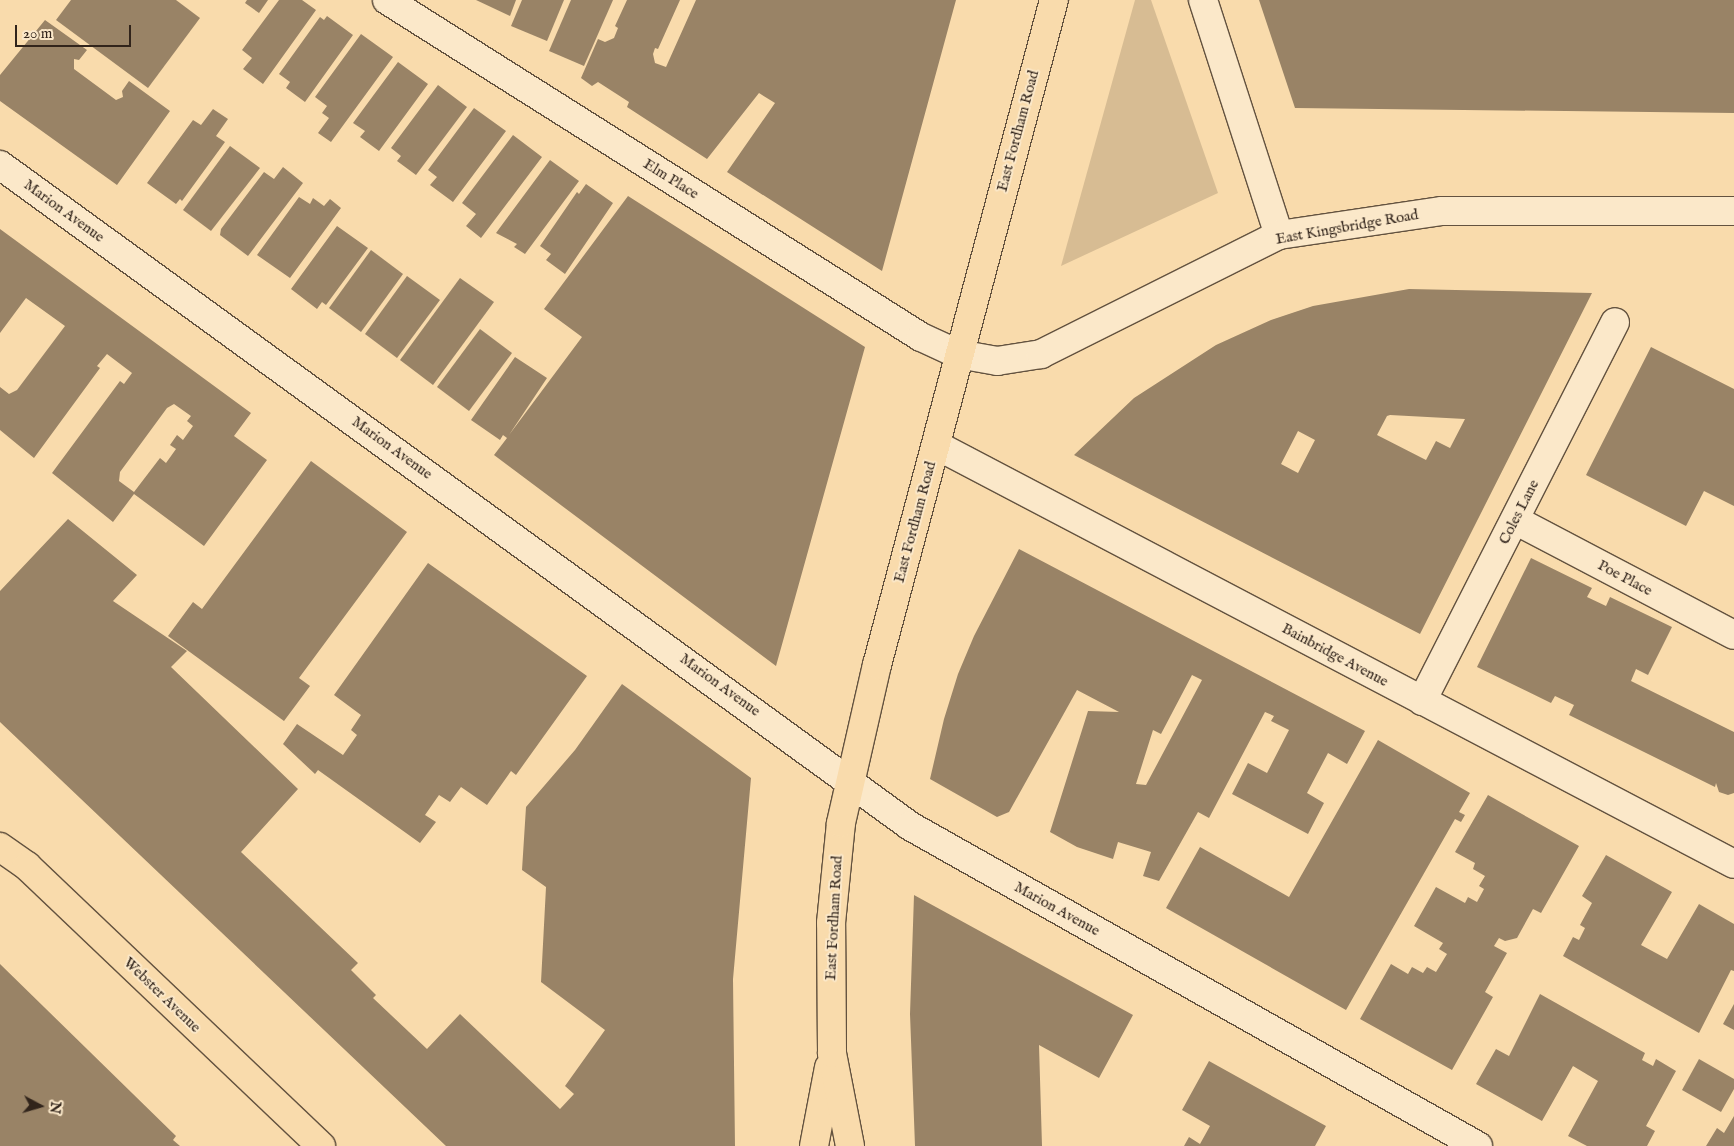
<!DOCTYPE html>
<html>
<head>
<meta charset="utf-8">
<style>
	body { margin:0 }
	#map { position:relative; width:1734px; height:1146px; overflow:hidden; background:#f9dbac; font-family:"IM FELL English",serif }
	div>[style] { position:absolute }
	.green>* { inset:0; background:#d7bc93 }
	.building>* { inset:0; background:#998366 }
	.roads { filter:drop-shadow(1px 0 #63523f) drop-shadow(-1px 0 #63523f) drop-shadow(0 1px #63523f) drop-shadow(0 -1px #63523f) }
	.minor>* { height:28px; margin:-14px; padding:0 14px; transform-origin:14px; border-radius:14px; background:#fbe8c9 }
	.secondary>* { height:28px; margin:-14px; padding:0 14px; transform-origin:14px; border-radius:14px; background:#fbe8c9 }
	.primary>* { height:28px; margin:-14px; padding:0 14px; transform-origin:14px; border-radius:14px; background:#f9dbac }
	span { translate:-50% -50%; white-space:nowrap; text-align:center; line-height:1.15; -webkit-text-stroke:4px #fbe8c9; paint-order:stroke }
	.street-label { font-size:15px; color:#31241b }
	.north { position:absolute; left:15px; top:1081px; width:50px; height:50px; -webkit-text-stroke:4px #fbe8c9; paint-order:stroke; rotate:96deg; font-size:14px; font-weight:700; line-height:20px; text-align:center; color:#31241b }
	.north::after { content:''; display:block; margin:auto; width:18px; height:22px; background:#31241b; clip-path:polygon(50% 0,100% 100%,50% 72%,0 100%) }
	.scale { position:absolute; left:15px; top:25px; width:116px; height:22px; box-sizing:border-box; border:2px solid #31241b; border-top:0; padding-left:6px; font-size:15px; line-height:18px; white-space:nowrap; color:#31241b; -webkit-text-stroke:4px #fbe8c9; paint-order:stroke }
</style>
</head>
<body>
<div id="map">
	<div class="green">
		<i style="clip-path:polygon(1135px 0,1151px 0,1218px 193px,1061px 266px)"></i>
	</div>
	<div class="building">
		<i style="clip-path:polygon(71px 0,176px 0,200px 18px,148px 88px,56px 20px)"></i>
		<i style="clip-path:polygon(247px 0,268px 0,259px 13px,245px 3px)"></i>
		<i style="clip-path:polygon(279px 0,302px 0,316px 10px,263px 84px,243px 69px,252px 58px,242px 50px)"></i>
		<i style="clip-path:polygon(476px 0,516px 0,510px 16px)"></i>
		<i style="clip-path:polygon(522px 0,564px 0,547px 41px,511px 26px)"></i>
		<i style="clip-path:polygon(571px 0,613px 0,584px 66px,549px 51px)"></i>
		<i style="clip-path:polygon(627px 0,680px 0,658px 49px,655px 48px,653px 54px,655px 63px,666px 67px,696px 0,956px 0,882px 271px,727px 172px,775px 103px,759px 93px,707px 159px,627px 107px,629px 102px,598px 82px,592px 86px,581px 78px,598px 39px,605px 42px,614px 38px,618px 28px,615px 26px)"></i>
		<i style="clip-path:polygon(1259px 0,1734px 0,1734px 113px,1295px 108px)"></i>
		<i style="clip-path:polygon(327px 16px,353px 35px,305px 102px,286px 88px,290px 82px,279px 74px,320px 17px,324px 20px)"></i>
		<i style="clip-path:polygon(45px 20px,87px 50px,79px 60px,74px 59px,74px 69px,116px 100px,123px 97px,122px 91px,129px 81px,170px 111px,117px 185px,0 101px,0 75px)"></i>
		<i style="clip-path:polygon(361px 34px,393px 57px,331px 142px,318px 133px,329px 118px,322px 113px,327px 106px,315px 97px)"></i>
		<i style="clip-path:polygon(398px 62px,428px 84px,379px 151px,360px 137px,365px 131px,353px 123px)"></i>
		<i style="clip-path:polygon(438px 85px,467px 107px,416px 175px,397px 161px,401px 156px,391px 148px)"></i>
		<i style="clip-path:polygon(474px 108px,506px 131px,453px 202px,430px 185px,437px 177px,428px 170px)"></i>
		<i style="clip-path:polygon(213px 109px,228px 119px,216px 136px,225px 142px,182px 201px,180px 199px,176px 204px,147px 183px,193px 120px,201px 125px)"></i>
		<i style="clip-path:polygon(513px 135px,542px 157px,481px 238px,466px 226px,476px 214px,462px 203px)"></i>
		<i style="clip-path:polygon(230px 146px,260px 168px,211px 231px,183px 210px)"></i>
		<i style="clip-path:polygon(550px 160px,579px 181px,525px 254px,514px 247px,517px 244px,496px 233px)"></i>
		<i style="clip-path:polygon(283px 167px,303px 183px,248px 256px,220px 235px,221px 229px,264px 172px,274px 179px)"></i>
		<i style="clip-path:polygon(586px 184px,613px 203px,565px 274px,546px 260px,551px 254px,540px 246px,577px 192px,579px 194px)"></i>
		<i style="clip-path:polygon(628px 196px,865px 347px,776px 666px,494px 455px,507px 438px,503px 435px,500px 440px,471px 420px,515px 357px,547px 378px,509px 435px,582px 337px,544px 309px)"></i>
		<i style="clip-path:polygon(299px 197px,310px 204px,313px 198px,324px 206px,330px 199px,341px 208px,290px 278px,257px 255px)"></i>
		<i style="clip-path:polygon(337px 226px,368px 248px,326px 305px,322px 302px,317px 309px,291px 289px)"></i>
		<i style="clip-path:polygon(evenodd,0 229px,251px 413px,234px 436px,267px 460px,204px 546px,134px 494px,113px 522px,52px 473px,120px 381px,124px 384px,132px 373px,107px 354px,97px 366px,100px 368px,34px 458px,0 430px,0 387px,9px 394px,17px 390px,65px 326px,26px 298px,0 333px,0 229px,174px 404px,191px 416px,187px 421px,193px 426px,183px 440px,177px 435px,170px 445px,176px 449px,166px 463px,160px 458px,134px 492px,119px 481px,120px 472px,167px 408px,174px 404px)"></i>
		<i style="clip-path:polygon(371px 250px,403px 274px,361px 332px,329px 308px)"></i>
		<i style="clip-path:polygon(407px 276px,440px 300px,397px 358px,365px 334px)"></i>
		<i style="clip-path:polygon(460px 278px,494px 302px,433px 385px,400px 360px)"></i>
		<i style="clip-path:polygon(evenodd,1409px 289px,1592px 293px,1420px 634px,1074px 455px,1134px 398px,1216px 345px,1271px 320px,1313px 306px,1409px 289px,1387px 416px,1390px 415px,1465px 419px,1450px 448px,1436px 441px,1426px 460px,1377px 435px,1387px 416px,1409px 289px,1298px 431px,1315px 440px,1298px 473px,1281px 464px,1298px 431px)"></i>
		<i style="clip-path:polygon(480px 329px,512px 353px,469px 411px,437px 387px)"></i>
		<i style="clip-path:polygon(1651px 347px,1734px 389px,1734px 506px,1704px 491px,1686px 526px,1586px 475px)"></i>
		<i style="clip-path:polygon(311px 461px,407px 532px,299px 678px,310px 686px,284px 721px,168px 636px,193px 602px,202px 609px)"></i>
		<i style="clip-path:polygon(68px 519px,137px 575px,113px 601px,187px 651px,171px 667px,298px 789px,241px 852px,358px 963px,351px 970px,376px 995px,373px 998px,427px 1049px,460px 1014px,560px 1109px,574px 1094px,565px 1086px,605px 1030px,541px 982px,546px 887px,522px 870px,526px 807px,575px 750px,622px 684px,751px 778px,733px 979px,735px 1146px,446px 1146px,0 722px,0 591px)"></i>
		<i style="clip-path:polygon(evenodd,1019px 549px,1365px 731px,1347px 764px,1328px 753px,1307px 793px,1324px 803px,1308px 834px,1232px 794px,1248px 763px,1267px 773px,1289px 730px,1271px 721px,1274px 716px,1265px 712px,1209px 818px,1198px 812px,1159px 881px,1143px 876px,1151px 852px,1118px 842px,1113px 859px,1077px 847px,1050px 832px,1088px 711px,1119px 712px,1077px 690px,1009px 812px,997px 817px,930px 779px,944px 719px,958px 674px,974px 636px,1019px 549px,1192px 675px,1202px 680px,1146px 785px,1136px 784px,1153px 730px,1161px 734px,1192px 675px)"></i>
		<i style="clip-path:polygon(1531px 558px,1592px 588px,1587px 597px,1606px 606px,1610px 597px,1672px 627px,1648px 675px,1636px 669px,1631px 681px,1734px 732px,1734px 793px,1728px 795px,1719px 792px,1716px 783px,1715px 787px,1569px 715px,1574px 705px,1555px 696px,1551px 703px,1477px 667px)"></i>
		<i style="clip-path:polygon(428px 563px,587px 676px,516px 775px,511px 771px,487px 805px,461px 787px,450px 802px,439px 795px,425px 815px,436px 822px,420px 843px,318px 770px,315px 774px,283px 744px,297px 724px,343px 755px,357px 735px,351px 730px,361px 715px,334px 695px)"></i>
		<i style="clip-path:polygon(1378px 740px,1470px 793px,1459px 812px,1465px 815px,1461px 822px,1455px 819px,1346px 1010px,1166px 908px,1200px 847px,1289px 897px)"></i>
		<i style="clip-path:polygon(1488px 795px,1579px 846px,1541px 913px,1533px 909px,1517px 938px,1505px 941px,1499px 938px,1494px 946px,1507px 953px,1485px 992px,1493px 997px,1452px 1070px,1360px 1019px,1391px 964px,1408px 974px,1412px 967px,1423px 973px,1427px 967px,1436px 972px,1447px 954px,1439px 949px,1443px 943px,1414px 926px,1436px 887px,1465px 903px,1468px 897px,1477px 902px,1484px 889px,1479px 886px,1485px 876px,1473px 869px,1475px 863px,1455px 852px)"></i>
		<i style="clip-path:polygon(1606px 855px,1672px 892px,1641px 945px,1667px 959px,1699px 904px,1734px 924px,1734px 971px,1731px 970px,1699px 1033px,1563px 956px,1573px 937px,1579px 940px,1585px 928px,1580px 925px,1592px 903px,1582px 896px)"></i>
		<i style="clip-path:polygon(914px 895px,1133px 1015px,1099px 1078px,1039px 1045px,1042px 1146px,915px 1146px,910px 1014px)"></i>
		<i style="clip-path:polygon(0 964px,176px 1136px,173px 1140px,180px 1146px,0 1146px)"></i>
		<i style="clip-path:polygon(1540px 994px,1645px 1053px,1642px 1060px,1653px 1066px,1656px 1059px,1676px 1071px,1646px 1126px,1655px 1131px,1647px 1146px,1587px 1146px,1568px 1136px,1598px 1081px,1573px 1066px,1542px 1121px,1476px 1084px,1496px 1049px,1509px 1056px)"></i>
		<i style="clip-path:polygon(1734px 1004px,1734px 1030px,1723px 1024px)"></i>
		<i style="clip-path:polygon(1699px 1059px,1734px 1079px,1734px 1089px,1721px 1112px,1682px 1090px)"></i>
		<i style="clip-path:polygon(1209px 1061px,1326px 1126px,1315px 1146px,1184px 1146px,1189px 1137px,1200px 1144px,1210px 1126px,1182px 1110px)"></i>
		<i style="clip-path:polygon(1734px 1116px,1734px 1146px,1706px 1146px,1717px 1128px,1724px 1133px)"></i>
	</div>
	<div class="roads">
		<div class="minor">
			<i style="left:387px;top:0;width:631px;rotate:32.26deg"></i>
			<i style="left:921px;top:337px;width:41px;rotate:24.7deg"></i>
			<i style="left:1203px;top:0;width:247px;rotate:72.1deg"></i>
			<i style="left:0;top:165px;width:1125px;rotate:35.99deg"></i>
			<i style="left:910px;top:826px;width:652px;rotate:29.4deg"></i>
			<i style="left:936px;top:445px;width:901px;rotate:27.7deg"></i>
			<i style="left:1515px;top:520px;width:247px;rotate:27.7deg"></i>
			<i style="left:1422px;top:701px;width:425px;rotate:-63deg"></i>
		</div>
		<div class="secondary">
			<i style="left:958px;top:354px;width:40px;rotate:10deg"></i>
			<i style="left:997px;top:361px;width:45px;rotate:-9deg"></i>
			<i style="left:1041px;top:354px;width:266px;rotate:-26.6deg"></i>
			<i style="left:1279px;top:235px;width:165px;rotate:-8.4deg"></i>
			<i style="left:1442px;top:211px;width:292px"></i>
		</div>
		<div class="primary">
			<i style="left:0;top:847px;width:33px;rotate:35deg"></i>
			<i style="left:27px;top:866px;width:406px;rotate:43.6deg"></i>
			<i style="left:814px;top:1146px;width:80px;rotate:-79.2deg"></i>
			<i style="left:850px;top:1146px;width:95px;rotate:-101deg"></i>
			<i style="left:832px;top:1053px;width:130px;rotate:-90.4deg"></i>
			<i style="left:831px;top:923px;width:100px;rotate:-84.3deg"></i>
			<i style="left:841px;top:823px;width:162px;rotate:-77.2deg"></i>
			<i style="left:877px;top:665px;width:688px;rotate:-75.1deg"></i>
		</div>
	</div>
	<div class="street-label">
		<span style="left:1018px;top:131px;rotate:-75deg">East Fordham Road</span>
		<span style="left:671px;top:179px;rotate:32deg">Elm Place</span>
		<span style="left:64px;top:211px;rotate:36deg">Marion Avenue</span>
		<span style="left:1347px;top:227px;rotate:-10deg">East Kingsbridge Road</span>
		<span style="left:392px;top:448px;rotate:36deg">Marion Avenue</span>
		<span style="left:1519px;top:512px;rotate:-63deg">Coles Lane</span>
		<span style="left:915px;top:522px;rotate:-75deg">East Fordham Road</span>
		<span style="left:1625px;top:578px;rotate:28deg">Poe Place</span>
		<span style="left:1335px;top:655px;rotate:28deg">Bainbridge Avenue</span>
		<span style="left:720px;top:685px;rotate:36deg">Marion Avenue</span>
		<span style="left:1057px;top:909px;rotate:29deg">Marion Avenue</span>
		<span style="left:834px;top:918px;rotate:-87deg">East Fordham Road</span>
		<span style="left:162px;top:995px;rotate:44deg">Webster Avenue</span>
	</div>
	<div class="north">N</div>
	<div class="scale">20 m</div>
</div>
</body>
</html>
